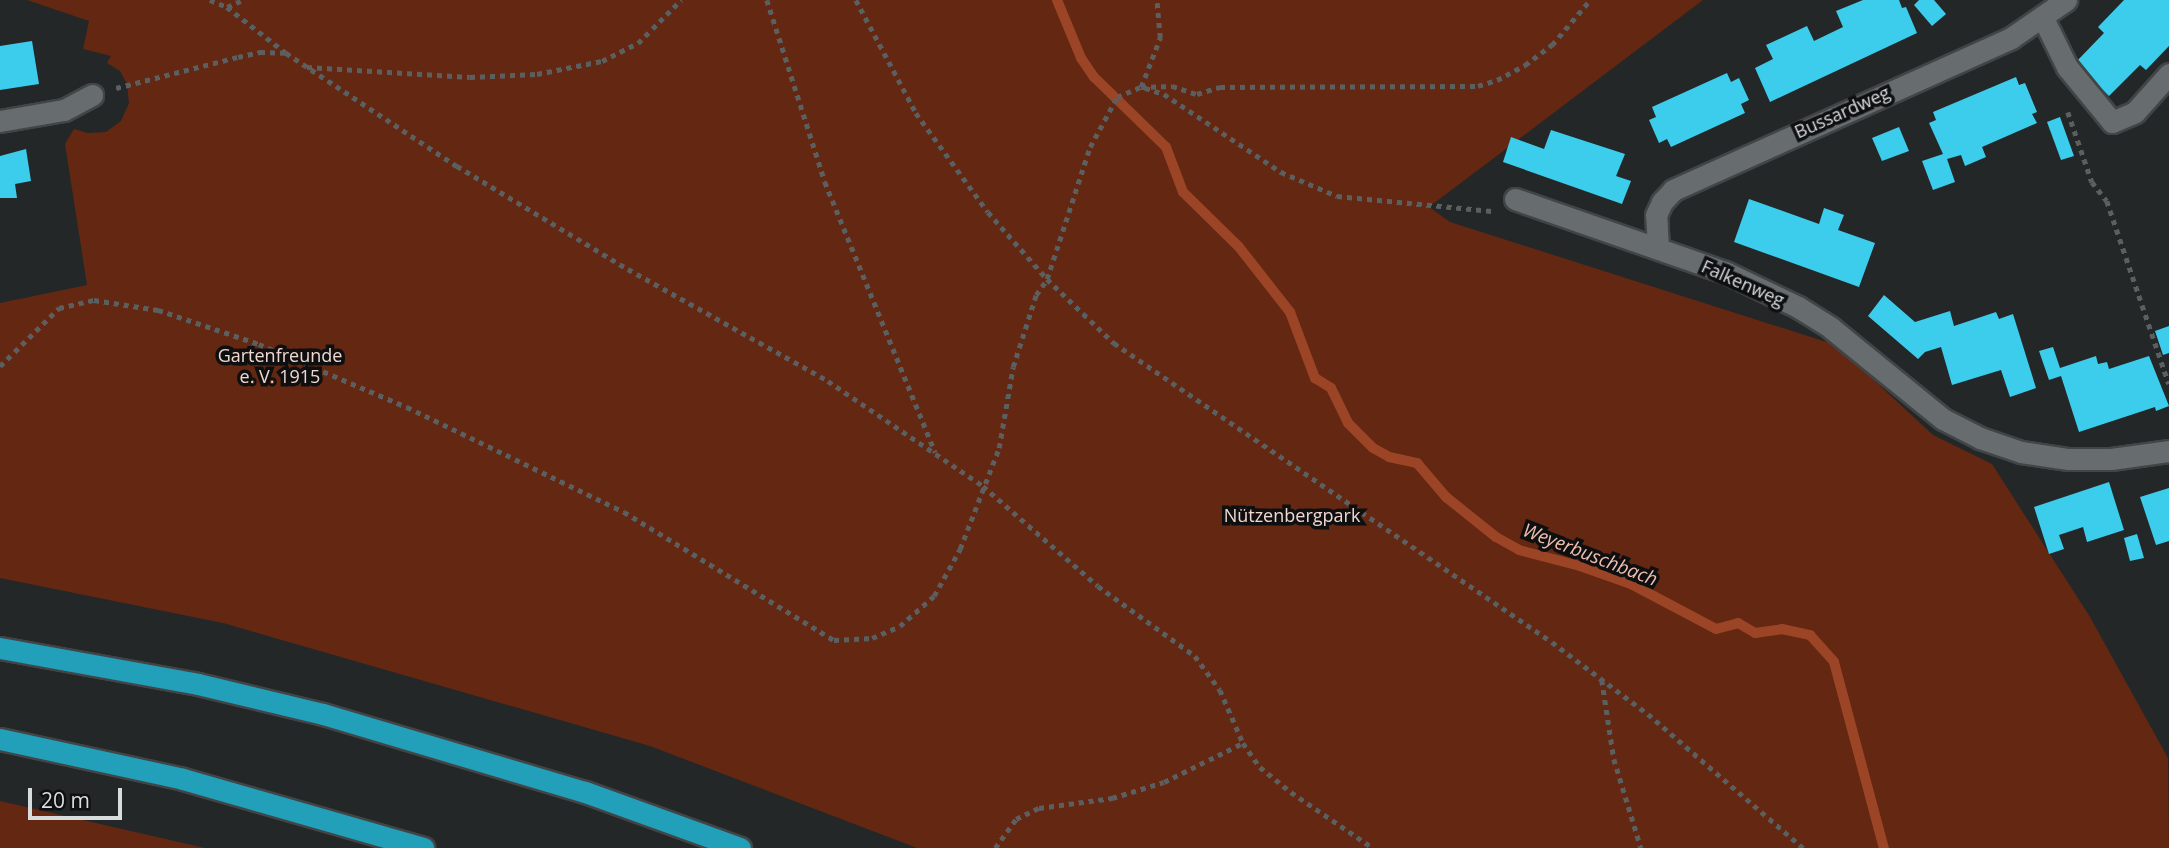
<!DOCTYPE html>
<html>
<head>
<meta charset="utf-8">
<style>
	body { margin:0 }
	#map { position:relative; width:2169px; height:848px; overflow:hidden; background:#232728; font-family:"Open Sans",sans-serif }
	div>[style] { position:absolute }
	.green>* { inset:0; background:#642712 }
	.stream>* { height:10px; margin:-5px; padding:0 5px; transform-origin:5px; border-radius:5px; background:#9c4426 }
	.building>* { inset:0; background:#3ccdec }
	.path>* { height:4.5px; margin-top:-2.25px; transform-origin:0; background:repeating-linear-gradient(90deg,#5b5f60 0 5px,transparent 0 10px) }
	.roads { filter:drop-shadow(2px 0 #414546) drop-shadow(-2px 0 #414546) drop-shadow(0 2px #414546) drop-shadow(0 -2px #414546) }
	.minor>* { height:21px; margin:-10.5px; padding:0 10.5px; transform-origin:10.5px; border-radius:10.5px; background:#676c6e }
	.highway>* { height:21px; margin:-10.5px; padding:0 10.5px; transform-origin:10.5px; border-radius:10.5px; background:#229fb9 }
	span { translate:-50% -50%; white-space:nowrap; text-align:center; line-height:1.15; -webkit-text-stroke:7px #0e0f10; paint-order:stroke }
	.street-label { font-size:18px; color:#d9dcdd }
	.park-label { font-size:18px; color:#f1d7cf }
	.water-label { font-size:19px; color:#efbead; font-style:italic }
	.scale { position:absolute; left:28px; top:788px; width:94px; height:32px; box-sizing:border-box; border:4px solid #d9dcdd; border-top:0; padding-left:9px; font-size:21px; line-height:24px; white-space:nowrap; color:#d9dcdd; -webkit-text-stroke:5px #0e0f10; paint-order:stroke }
</style>
</head>
<body>
<div id="map">
	<div class="green">
		<i style="clip-path:polygon(27px 0,1703px 0,1429px 207px,1450px 222px,1836px 345px,1933px 435px,1992px 464px,2090px 617px,2168px 758px,2169px 848px,917px 848px,650px 746px,223px 623px,0 578px,0 303px,87px 285px,65px 144px,74px 129px,88px 133px,106px 132px,121px 121px,129px 103px,127px 84px,120px 71px,107px 63px,111px 56px,83px 49px,89px 21px)"></i>
		<i style="clip-path:polygon(0 801px,205px 848px,0 848px)"></i>
	</div>
	<div class="stream">
		<i style="left:1057px;top:0;width:63px;rotate:67.5deg"></i>
		<i style="left:1081px;top:58px;width:23px;rotate:56deg"></i>
		<i style="left:1094px;top:77px;width:100px;rotate:44.2deg"></i>
		<i style="left:1166px;top:147px;width:48px;rotate:69.3deg"></i>
		<i style="left:1183px;top:192px;width:78px;rotate:44.5deg"></i>
		<i style="left:1239px;top:247px;width:83px;rotate:51.9deg"></i>
		<i style="left:1290px;top:312px;width:71px;rotate:69.3deg"></i>
		<i style="left:1315px;top:378px;width:19px;rotate:32deg"></i>
		<i style="left:1331px;top:388px;width:39px;rotate:64deg"></i>
		<i style="left:1348px;top:423px;width:35px;rotate:45deg"></i>
		<i style="left:1373px;top:448px;width:18px;rotate:29deg"></i>
		<i style="left:1389px;top:457px;width:29px;rotate:12deg"></i>
		<i style="left:1417px;top:463px;width:45px;rotate:49.5deg"></i>
		<i style="left:1446px;top:497px;width:64px;rotate:38.7deg"></i>
		<i style="left:1496px;top:537px;width:26px;rotate:29deg"></i>
		<i style="left:1519px;top:550px;width:63px;rotate:14.7deg"></i>
		<i style="left:1580px;top:566px;width:54px;rotate:19.4deg"></i>
		<i style="left:1631px;top:584px;width:96px;rotate:27.9deg"></i>
		<i style="left:1716px;top:629px;width:23px;rotate:-15deg"></i>
		<i style="left:1738px;top:623px;width:20px;rotate:30deg"></i>
		<i style="left:1755px;top:633px;width:27px;rotate:-8deg"></i>
		<i style="left:1782px;top:629px;width:29px;rotate:12deg"></i>
		<i style="left:1810px;top:635px;width:36px;rotate:48deg"></i>
		<i style="left:1834px;top:662px;width:193px;rotate:75deg"></i>
	</div>
	<div class="building">
		<i style="clip-path:polygon(1863px 0,1899px 0,1902px 8px,1906px 7px,1917px 33px,1770px 102px,1755px 68px,1773px 59px,1766px 45px,1807px 26px,1814px 41px,1843px 27px,1836px 11px)"></i>
		<i style="clip-path:polygon(1919px 0,1934px 0,1946px 14px,1932px 26px,1914px 5px)"></i>
		<i style="clip-path:polygon(2124px 0,2169px 0,2169px 46px,2146px 70px,2140px 65px,2109px 96px,2075px 63px,2104px 33px,2098px 27px)"></i>
		<i style="clip-path:polygon(32px 41px,39px 84px,0 90px,0 46px)"></i>
		<i style="clip-path:polygon(1727px 73px,1731px 82px,1739px 78px,1749px 100px,1741px 104px,1745px 113px,1671px 147px,1667px 139px,1659px 143px,1649px 120px,1656px 117px,1652px 107px)"></i>
		<i style="clip-path:polygon(2016px 77px,2019px 85px,2025px 83px,2037px 112px,2032px 114px,2037px 123px,1982px 147px,1986px 157px,1965px 166px,1961px 155px,1947px 159px,1955px 182px,1933px 190px,1922px 161px,1943px 154px,1929px 123px,1936px 120px,1933px 112px)"></i>
		<i style="clip-path:polygon(2060px 117px,2074px 156px,2061px 160px,2047px 122px)"></i>
		<i style="clip-path:polygon(1899px 127px,1909px 151px,1882px 161px,1872px 138px)"></i>
		<i style="clip-path:polygon(1551px 130px,1625px 154px,1616px 176px,1631px 181px,1622px 204px,1503px 162px,1511px 137px,1544px 149px)"></i>
		<i style="clip-path:polygon(26px 149px,31px 181px,15px 184px,17px 198px,0 198px,0 156px)"></i>
		<i style="clip-path:polygon(1749px 199px,1819px 224px,1824px 208px,1844px 215px,1838px 230px,1875px 243px,1859px 287px,1734px 242px)"></i>
		<i style="clip-path:polygon(1884px 295px,1915px 322px,1950px 311px,1954px 326px,1996px 312px,1999px 319px,2013px 314px,2036px 388px,2010px 397px,2001px 370px,1952px 385px,1941px 347px,1925px 352px,1918px 359px,1868px 316px)"></i>
		<i style="clip-path:polygon(2169px 326px,2169px 353px,2163px 355px,2155px 331px)"></i>
		<i style="clip-path:polygon(2053px 347px,2060px 368px,2096px 356px,2098px 364px,2107px 362px,2109px 369px,2149px 356px,2169px 406px,2156px 411px,2155px 407px,2079px 432px,2061px 376px,2049px 380px,2039px 351px)"></i>
		<i style="clip-path:polygon(2109px 482px,2124px 530px,2087px 542px,2083px 527px,2059px 535px,2064px 549px,2049px 554px,2034px 507px)"></i>
		<i style="clip-path:polygon(2169px 488px,2169px 541px,2156px 545px,2140px 497px)"></i>
		<i style="clip-path:polygon(2137px 534px,2144px 558px,2130px 561px,2124px 538px)"></i>
	</div>
	<div class="path">
		<i style="left:210px;top:0;width:18px;rotate:22deg"></i>
		<i style="left:227px;top:7px;width:75px;rotate:37.9deg"></i>
		<i style="left:286px;top:53px;width:205px;rotate:33.5deg"></i>
		<i style="left:457px;top:166px;width:200px;rotate:31.1deg"></i>
		<i style="left:628px;top:269px;width:229px;rotate:29.2deg"></i>
		<i style="left:828px;top:381px;width:187px;rotate:34.1deg"></i>
		<i style="left:983px;top:486px;width:152px;rotate:41deg"></i>
		<i style="left:1098px;top:586px;width:120px;rotate:35.8deg"></i>
		<i style="left:1195px;top:656px;width:42px;rotate:53.7deg"></i>
		<i style="left:1220px;top:690px;width:58px;rotate:66.5deg"></i>
		<i style="left:1243px;top:743px;width:29px;rotate:55deg"></i>
		<i style="left:1260px;top:767px;width:40px;rotate:39deg"></i>
		<i style="left:1291px;top:792px;width:99px;rotate:34.3deg"></i>
		<i style="left:767px;top:0;width:191px;rotate:72.3deg"></i>
		<i style="left:825px;top:182px;width:292px;rotate:67.8deg"></i>
		<i style="left:856px;top:0;width:128px;rotate:62deg"></i>
		<i style="left:916px;top:113px;width:122px;rotate:54deg"></i>
		<i style="left:988px;top:212px;width:89px;rotate:48.6deg"></i>
		<i style="left:1047px;top:279px;width:93px;rotate:43.7deg"></i>
		<i style="left:1114px;top:343px;width:530px;rotate:34.32deg"></i>
		<i style="left:1552px;top:642px;width:120px;rotate:36.9deg"></i>
		<i style="left:1648px;top:714px;width:205px;rotate:40.8deg"></i>
		<i style="left:227px;top:7px;width:17px;rotate:-24deg"></i>
		<i style="left:307px;top:67px;width:163px;rotate:3.5deg"></i>
		<i style="left:470px;top:77px;width:67px;rotate:-2.6deg"></i>
		<i style="left:537px;top:74px;width:66px;rotate:-11.3deg"></i>
		<i style="left:602px;top:61px;width:40px;rotate:-26.6deg"></i>
		<i style="left:638px;top:43px;width:61px;rotate:-45deg"></i>
		<i style="left:1141px;top:87px;width:53px;rotate:-68.8deg"></i>
		<i style="left:1160px;top:38px;width:38px;rotate:-95deg"></i>
		<i style="left:116px;top:88px;width:126px;rotate:-14.3deg"></i>
		<i style="left:238px;top:57px;width:23px;rotate:-13deg"></i>
		<i style="left:260px;top:52px;width:25px;rotate:2deg"></i>
		<i style="left:1145px;top:88px;width:20px;rotate:18deg"></i>
		<i style="left:1164px;top:94px;width:141px;rotate:33.7deg"></i>
		<i style="left:1281px;top:172px;width:61px;rotate:23.2deg"></i>
		<i style="left:1337px;top:196px;width:158px;rotate:5.5deg"></i>
		<i style="left:2068px;top:112px;width:74px;rotate:71.1deg"></i>
		<i style="left:2092px;top:182px;width:24px;rotate:52deg"></i>
		<i style="left:2107px;top:201px;width:193px;rotate:71.3deg"></i>
		<i style="left:0;top:366px;width:83px;rotate:-44.5deg"></i>
		<i style="left:59px;top:308px;width:36px;rotate:-13deg"></i>
		<i style="left:94px;top:300px;width:65px;rotate:8.9deg"></i>
		<i style="left:158px;top:310px;width:107px;rotate:18.6deg"></i>
		<i style="left:259px;top:344px;width:161px;rotate:23.1deg"></i>
		<i style="left:407px;top:407px;width:241px;rotate:25.8deg"></i>
		<i style="left:624px;top:512px;width:246px;rotate:31.4deg"></i>
		<i style="left:834px;top:640px;width:38px;rotate:-3deg"></i>
		<i style="left:872px;top:638px;width:30px;rotate:-23deg"></i>
		<i style="left:900px;top:626px;width:45px;rotate:-41.4deg"></i>
		<i style="left:934px;top:596px;width:54px;rotate:-61deg"></i>
		<i style="left:960px;top:549px;width:108px;rotate:-68.9deg"></i>
		<i style="left:999px;top:448px;width:82px;rotate:-80.2deg"></i>
		<i style="left:1013px;top:367px;width:76px;rotate:-72.3deg"></i>
		<i style="left:1036px;top:295px;width:19px;rotate:-55deg"></i>
		<i style="left:1047px;top:279px;width:139px;rotate:-72deg"></i>
		<i style="left:1090px;top:147px;width:57px;rotate:-61.6deg"></i>
		<i style="left:1117px;top:97px;width:26px;rotate:-23deg"></i>
		<i style="left:1141px;top:87px;width:31px;rotate:-2deg"></i>
		<i style="left:1172px;top:86px;width:26px;rotate:18deg"></i>
		<i style="left:1197px;top:94px;width:24px;rotate:-17deg"></i>
		<i style="left:1220px;top:87px;width:258px;rotate:-0.2deg"></i>
		<i style="left:1478px;top:86px;width:20px;rotate:-18deg"></i>
		<i style="left:1497px;top:80px;width:32px;rotate:-28deg"></i>
		<i style="left:1525px;top:65px;width:34px;rotate:-37deg"></i>
		<i style="left:1552px;top:45px;width:59px;rotate:-49.8deg"></i>
		<i style="left:1602px;top:680px;width:80px;rotate:81.4deg"></i>
		<i style="left:1614px;top:759px;width:93px;rotate:73.1deg"></i>
		<i style="left:995px;top:848px;width:36px;rotate:-54deg"></i>
		<i style="left:1016px;top:819px;width:25px;rotate:-26deg"></i>
		<i style="left:1039px;top:808px;width:74px;rotate:-7.8deg"></i>
		<i style="left:1112px;top:798px;width:54px;rotate:-17.1deg"></i>
		<i style="left:1164px;top:782px;width:88px;rotate:-26.3deg"></i>
	</div>
	<div class="roads">
		<div class="minor">
			<i style="left:2043px;top:18px;width:55px;rotate:63.9deg"></i>
			<i style="left:2067px;top:67px;width:71px;rotate:50.7deg"></i>
			<i style="left:2112px;top:122px;width:25px;rotate:-23deg"></i>
			<i style="left:2135px;top:112px;width:51px;rotate:-48.2deg"></i>
			<i style="left:0;top:121px;width:65px;rotate:-9.8deg"></i>
			<i style="left:64px;top:110px;width:32px;rotate:-28deg"></i>
			<i style="left:1515px;top:199px;width:222px;rotate:19.2deg"></i>
			<i style="left:1725px;top:272px;width:81px;rotate:25.6deg"></i>
			<i style="left:1798px;top:307px;width:39px;rotate:32deg"></i>
			<i style="left:1831px;top:328px;width:144px;rotate:39.1deg"></i>
			<i style="left:1943px;top:419px;width:42px;rotate:27.2deg"></i>
			<i style="left:1980px;top:438px;width:43px;rotate:18.9deg"></i>
			<i style="left:2021px;top:452px;width:48px;rotate:8.5deg"></i>
			<i style="left:2068px;top:459px;width:43px"></i>
			<i style="left:2111px;top:459px;width:59px;rotate:-7.9deg"></i>
			<i style="left:1658px;top:249px;width:34px;rotate:-93deg"></i>
			<i style="left:1656px;top:215px;width:14px;rotate:-65deg"></i>
			<i style="left:1662px;top:202px;width:16px;rotate:-47deg"></i>
			<i style="left:1673px;top:190px;width:371px;rotate:-24.2deg"></i>
			<i style="left:2011px;top:38px;width:67px;rotate:-34.6deg"></i>
		</div>
		<div class="highway">
			<i style="left:0;top:648px;width:201px;rotate:10.3deg"></i>
			<i style="left:198px;top:684px;width:129px;rotate:13.5deg"></i>
			<i style="left:323px;top:714px;width:273px;rotate:16.6deg"></i>
			<i style="left:585px;top:792px;width:165px;rotate:19.9deg"></i>
			<i style="left:0;top:739px;width:187px;rotate:12.3deg"></i>
			<i style="left:183px;top:779px;width:250px;rotate:16deg"></i>
		</div>
	</div>
	<div class="street-label">
		<span style="left:1842px;top:112px;rotate:-24deg">Bussardweg</span>
		<span style="left:1743px;top:283px;rotate:24deg">Falkenweg</span>
	</div>
	<div class="park-label">
		<span style="left:280px;top:366px">Gartenfreunde<br>e. V. 1915</span>
		<span style="left:1292px;top:515px">Nützenbergpark</span>
	</div>
	<div class="water-label">
		<span style="left:1590px;top:555px;rotate:21deg">Weyerbuschbach</span>
	</div>
	<div class="scale">20 m</div>
</div>
</body>
</html>
